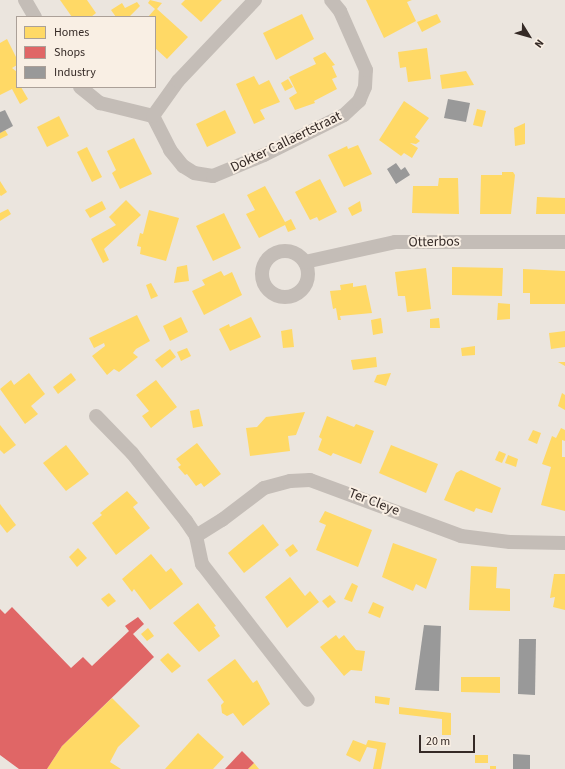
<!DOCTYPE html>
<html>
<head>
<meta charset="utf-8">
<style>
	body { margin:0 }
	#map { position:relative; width:565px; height:769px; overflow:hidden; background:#ebe5de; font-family:"Source Sans 3",sans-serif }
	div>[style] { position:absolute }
	.homes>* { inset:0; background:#ffd966 }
	.shops>* { inset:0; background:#e06666 }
	.industry>* { inset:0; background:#999 }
	.minor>* { height:14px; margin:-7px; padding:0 7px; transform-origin:7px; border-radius:7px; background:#c4bdb7 }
	.minor>.ring { margin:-7px; padding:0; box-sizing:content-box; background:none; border:14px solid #c4bdb7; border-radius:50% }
	span { translate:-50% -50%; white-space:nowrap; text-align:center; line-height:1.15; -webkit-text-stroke:4px #f9efe4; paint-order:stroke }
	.street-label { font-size:14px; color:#352a26 }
	.legend { position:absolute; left:16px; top:16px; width:140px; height:72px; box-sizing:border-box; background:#f9efe4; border:1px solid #aba098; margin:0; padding:5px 7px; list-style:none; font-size:12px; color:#352a26 }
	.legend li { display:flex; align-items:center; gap:8px; height:20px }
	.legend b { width:20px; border:1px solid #aba098 }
	.north { position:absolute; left:509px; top:16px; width:40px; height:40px; -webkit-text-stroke:3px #f9efe4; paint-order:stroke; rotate:127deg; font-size:11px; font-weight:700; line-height:16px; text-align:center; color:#352a26 }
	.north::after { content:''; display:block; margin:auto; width:14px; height:18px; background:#352a26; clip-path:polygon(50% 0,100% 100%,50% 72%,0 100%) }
	.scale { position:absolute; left:419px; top:735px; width:56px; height:18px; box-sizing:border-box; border:2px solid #352a26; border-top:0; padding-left:5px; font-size:12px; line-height:14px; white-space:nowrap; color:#352a26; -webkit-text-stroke:3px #f9efe4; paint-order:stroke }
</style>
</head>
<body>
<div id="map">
	<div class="homes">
		<i style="clip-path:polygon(60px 0,87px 0,96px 13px,91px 17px,72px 17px)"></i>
		<i style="clip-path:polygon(150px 0,162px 3px,157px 9px,188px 37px,167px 59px,155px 48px,155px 17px,148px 17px,155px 9px,148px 3px)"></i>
		<i style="clip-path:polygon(185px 0,222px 0,201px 22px,181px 4px)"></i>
		<i style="clip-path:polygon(366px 0,412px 0,407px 2px,416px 21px,384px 38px)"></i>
		<i style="clip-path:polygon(137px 2px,140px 6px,129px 17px,116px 17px,111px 10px,122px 3px,125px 8px)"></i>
		<i style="clip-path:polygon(302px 14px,314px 39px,276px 60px,263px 33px)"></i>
		<i style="clip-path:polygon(437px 14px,441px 22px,422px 32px,417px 22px)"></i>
		<i style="clip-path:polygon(7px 39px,17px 59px,17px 65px,12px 68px,17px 72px,17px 87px,21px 87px,28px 99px,20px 104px,12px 89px,0 95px,0 43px)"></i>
		<i style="clip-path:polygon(427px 48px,431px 79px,408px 82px,406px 67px,400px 68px,398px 52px)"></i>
		<i style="clip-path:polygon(325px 52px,335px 65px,332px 66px,337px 77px,332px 79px,337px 89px,314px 101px,315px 103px,295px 110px,289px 98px,297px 93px,289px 77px,316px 64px,313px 58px)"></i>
		<i style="clip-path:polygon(466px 71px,474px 85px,442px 89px,440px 75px)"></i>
		<i style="clip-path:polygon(254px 76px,259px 85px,269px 80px,280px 102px,260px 110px,265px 119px,254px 124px,236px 84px)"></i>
		<i style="clip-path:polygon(288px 79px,293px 87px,285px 91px,281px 83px)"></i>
		<i style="clip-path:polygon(404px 101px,429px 118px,415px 137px,420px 141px,416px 144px,410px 143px,418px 148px,412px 158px,404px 153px,401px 156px,379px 140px)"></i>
		<i style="clip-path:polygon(477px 109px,486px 111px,482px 127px,473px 125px)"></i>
		<i style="clip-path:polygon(225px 110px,236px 133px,207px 147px,196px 124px)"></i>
		<i style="clip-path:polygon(59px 116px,69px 136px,47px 147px,37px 127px)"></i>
		<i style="clip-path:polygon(525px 123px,525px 144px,515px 146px,514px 128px)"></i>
		<i style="clip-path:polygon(5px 130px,8px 135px,0 139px,0 133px)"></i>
		<i style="clip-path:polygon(134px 138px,152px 174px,120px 189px,112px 173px,116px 170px,107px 151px)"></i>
		<i style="clip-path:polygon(358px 145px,372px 174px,344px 187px,328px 155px,347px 146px,348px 149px)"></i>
		<i style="clip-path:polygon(87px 147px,102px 177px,92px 182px,77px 152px)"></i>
		<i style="clip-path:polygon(502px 172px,513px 172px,515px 175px,511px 214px,480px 214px,481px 175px,502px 175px)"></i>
		<i style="clip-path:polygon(439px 178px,458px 178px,459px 214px,412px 213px,413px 186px,438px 186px)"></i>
		<i style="clip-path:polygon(320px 179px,337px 212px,319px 221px,317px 217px,310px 220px,295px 192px)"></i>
		<i style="clip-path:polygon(0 181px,7px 192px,1px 196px,0 195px)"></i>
		<i style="clip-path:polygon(265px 186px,285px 222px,291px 219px,296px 229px,288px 232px,285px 225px,259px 238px,246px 214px,255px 210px,247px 195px)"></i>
		<i style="clip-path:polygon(537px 197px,565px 198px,565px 214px,536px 214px)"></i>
		<i style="clip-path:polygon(126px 200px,141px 215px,104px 249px,109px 260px,103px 263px,91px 239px,116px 225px,109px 217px)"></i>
		<i style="clip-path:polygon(102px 201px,106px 209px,90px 218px,85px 210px)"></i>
		<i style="clip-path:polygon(360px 201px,362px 211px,352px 216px,348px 208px)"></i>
		<i style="clip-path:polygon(8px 209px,11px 214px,0 221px,0 213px)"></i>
		<i style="clip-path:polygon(149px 210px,179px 218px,166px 261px,140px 254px,141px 247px,137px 246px,140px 233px,143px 234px)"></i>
		<i style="clip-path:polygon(224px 213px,241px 248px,213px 261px,196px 226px)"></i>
		<i style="clip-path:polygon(187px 265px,189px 281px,174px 283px,177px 267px)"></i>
		<i style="clip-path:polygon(452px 267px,503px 268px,502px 296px,452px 295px)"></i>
		<i style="clip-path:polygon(426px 268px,431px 309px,407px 312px,405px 296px,398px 296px,395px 272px)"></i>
		<i style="clip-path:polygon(523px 269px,565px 271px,565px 304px,530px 304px,530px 293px,523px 293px)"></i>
		<i style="clip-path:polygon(221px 271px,224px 276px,232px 272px,242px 295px,204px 315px,192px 291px,205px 285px,202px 280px)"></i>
		<i style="clip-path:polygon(151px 283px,158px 296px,151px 299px,146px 285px)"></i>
		<i style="clip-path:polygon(353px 283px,353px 287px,366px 285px,372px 313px,340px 316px,341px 320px,338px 320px,336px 308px,333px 309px,330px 291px,341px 290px,340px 285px)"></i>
		<i style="clip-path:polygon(498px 303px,510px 304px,510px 319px,497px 320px)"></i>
		<i style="clip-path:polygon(137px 315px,150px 341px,136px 349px,133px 353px,138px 357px,119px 372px,114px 369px,107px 375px,92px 356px,105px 346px,104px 343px,94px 348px,89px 338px)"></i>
		<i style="clip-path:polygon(181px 317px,188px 332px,170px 341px,163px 326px)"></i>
		<i style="clip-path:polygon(251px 317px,261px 337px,230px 351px,219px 329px,229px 324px,230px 327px)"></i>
		<i style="clip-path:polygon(381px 318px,383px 333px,373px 335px,371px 320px)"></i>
		<i style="clip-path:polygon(439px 318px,440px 328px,430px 328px,430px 319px)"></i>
		<i style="clip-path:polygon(292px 329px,294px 347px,283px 348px,281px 331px)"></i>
		<i style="clip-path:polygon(565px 331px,565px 347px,551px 349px,549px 333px)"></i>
		<i style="clip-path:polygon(475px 346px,475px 355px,462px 356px,461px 348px)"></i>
		<i style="clip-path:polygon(187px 348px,191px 356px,181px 361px,177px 352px)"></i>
		<i style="clip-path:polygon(170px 349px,176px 357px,162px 368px,155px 360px)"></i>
		<i style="clip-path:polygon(376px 357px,377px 367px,353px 370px,351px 360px)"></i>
		<i style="clip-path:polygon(558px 362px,565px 362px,565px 366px)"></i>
		<i style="clip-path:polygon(29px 373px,45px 394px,31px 406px,38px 414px,25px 424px,0 389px,11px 380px,14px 385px)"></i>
		<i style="clip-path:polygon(71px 373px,76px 380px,58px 394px,53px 387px)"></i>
		<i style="clip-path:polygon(391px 373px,386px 386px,374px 382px,377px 375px)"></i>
		<i style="clip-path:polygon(156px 380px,177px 407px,151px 428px,142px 416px,149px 411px,136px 395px)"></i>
		<i style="clip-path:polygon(562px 393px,565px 395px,565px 410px,558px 406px)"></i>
		<i style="clip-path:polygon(199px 409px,203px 426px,193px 428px,190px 411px)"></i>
		<i style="clip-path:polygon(305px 412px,296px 435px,288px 436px,290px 451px,250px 456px,246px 428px,257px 427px,266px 417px)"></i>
		<i style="clip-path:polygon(327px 416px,354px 427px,356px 424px,374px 431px,361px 464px,333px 453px,331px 456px,318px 450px,322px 439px,319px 437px)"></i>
		<i style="clip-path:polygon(0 425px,16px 445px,4px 454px,0 450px)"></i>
		<i style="clip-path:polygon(561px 428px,565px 430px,565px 441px,562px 440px,562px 457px,565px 457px,565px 511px,541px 505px,551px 467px,542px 464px,552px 436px,556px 438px)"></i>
		<i style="clip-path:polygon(533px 430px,541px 433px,537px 444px,528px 440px)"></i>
		<i style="clip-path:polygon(197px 443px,221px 474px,204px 487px,201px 483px,196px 486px,187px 474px,185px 475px,178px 467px,181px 465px,176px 459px)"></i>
		<i style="clip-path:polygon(66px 445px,89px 474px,66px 491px,43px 463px)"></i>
		<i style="clip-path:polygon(391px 445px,438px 464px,426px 493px,379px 473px)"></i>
		<i style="clip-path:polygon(499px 451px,506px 454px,502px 463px,495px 460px)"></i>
		<i style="clip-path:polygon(508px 455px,518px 459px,516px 467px,505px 463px)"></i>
		<i style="clip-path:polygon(461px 470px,501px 488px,492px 513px,476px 508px,474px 512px,444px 500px,456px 473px)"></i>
		<i style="clip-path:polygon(127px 491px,138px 503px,133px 507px,150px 528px,116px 555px,92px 523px,102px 515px,100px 513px)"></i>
		<i style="clip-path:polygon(0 504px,16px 525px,7px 533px,0 524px)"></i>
		<i style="clip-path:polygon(325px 511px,372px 530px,358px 567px,316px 550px,326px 525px,319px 522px)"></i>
		<i style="clip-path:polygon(263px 524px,279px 545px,244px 573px,228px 553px)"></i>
		<i style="clip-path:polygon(393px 543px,437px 559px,426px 589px,416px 584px,413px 591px,382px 577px)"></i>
		<i style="clip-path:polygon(293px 544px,298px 551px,290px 557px,285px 550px)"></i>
		<i style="clip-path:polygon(78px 548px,87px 558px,77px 567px,69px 557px)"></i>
		<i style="clip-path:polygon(151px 554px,166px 572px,171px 568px,183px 584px,150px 610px,134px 589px,132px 592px,122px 579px)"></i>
		<i style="clip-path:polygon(471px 566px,497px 567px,496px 588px,510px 589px,510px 611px,469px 610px)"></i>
		<i style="clip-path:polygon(554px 574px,565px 574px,565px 610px,553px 607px,555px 597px,550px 598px)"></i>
		<i style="clip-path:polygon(290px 577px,305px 596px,310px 591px,319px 602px,287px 628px,265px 597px)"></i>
		<i style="clip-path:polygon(352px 583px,358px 586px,352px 602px,344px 599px)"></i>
		<i style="clip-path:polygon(109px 593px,116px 601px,108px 607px,101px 599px)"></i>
		<i style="clip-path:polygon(330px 595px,336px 602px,328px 608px,322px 601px)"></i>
		<i style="clip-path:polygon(373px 602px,384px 607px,380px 618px,368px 613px)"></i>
		<i style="clip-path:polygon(198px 603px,216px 626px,214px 627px,220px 636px,199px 652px,173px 623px)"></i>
		<i style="clip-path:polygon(148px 628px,154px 636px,147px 641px,141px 634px)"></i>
		<i style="clip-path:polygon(336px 635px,339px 639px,344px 635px,356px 650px,365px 651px,362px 671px,351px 670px,344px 676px,320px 647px)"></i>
		<i style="clip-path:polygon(168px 653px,181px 666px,172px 673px,160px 660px)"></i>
		<i style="clip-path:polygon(235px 659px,253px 683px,257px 680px,270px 704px,243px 726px,233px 713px,227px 716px,222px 713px,221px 705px,224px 702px,207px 680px)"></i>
		<i style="clip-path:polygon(461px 677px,500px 677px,500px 693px,461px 692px)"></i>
		<i style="clip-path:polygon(375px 696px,390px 698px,389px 705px,375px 703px)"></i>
		<i style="clip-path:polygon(112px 698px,140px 726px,118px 747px,110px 762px,121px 769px,47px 769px,62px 746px)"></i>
		<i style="clip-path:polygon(399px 707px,451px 713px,451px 735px,442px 735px,442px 719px,399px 714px)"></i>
		<i style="clip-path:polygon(198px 733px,224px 757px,213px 769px,165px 769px)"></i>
		<i style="clip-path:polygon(353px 740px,366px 745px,368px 740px,386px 743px,381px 769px,373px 769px,377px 749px,367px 747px,360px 762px,346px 755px)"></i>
		<i style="clip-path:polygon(475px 755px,488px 755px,488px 763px,475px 763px)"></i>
		<i style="clip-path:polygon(254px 763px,259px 769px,248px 769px)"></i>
		<i style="clip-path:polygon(490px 766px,496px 766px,496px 769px,490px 769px)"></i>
	</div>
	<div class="shops">
		<i style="clip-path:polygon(12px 607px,71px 668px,83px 657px,92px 666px,129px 631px,125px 626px,138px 617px,144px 624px,133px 634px,154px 657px,62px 746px,47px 769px,19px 769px,0 755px,0 609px,5px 614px)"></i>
		<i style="clip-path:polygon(242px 751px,254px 763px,248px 769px,225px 769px)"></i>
	</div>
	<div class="industry">
		<i style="clip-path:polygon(448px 99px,470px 103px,466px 122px,444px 118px)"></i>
		<i style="clip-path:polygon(5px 110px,13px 126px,0 133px,0 112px)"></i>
		<i style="clip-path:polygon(396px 163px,401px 170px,405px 167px,410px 175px,396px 184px,387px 169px)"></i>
		<i style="clip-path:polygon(424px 625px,441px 626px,439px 691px,415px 690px)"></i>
		<i style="clip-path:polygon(519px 639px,536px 639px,535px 695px,518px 694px)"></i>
		<i style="clip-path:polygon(513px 754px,530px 755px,530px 769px,513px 769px)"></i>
	</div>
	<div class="minor">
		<i style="left:25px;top:0;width:20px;rotate:60deg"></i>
		<i style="left:80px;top:87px;width:26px;rotate:39deg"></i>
		<i style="left:100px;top:103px;width:55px;rotate:13.8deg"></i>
		<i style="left:153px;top:116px;width:38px;rotate:63deg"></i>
		<i style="left:170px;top:150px;width:21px;rotate:51deg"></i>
		<i style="left:183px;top:166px;width:13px;rotate:32deg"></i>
		<i style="left:194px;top:173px;width:19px;rotate:9deg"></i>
		<i style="left:213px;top:176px;width:55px;rotate:-22.4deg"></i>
		<i style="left:264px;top:155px;width:89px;rotate:-26.6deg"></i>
		<i style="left:344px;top:115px;width:21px;rotate:-43deg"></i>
		<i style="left:359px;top:101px;width:15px;rotate:-67deg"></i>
		<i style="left:365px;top:87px;width:17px;rotate:-87deg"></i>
		<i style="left:366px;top:70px;width:64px;rotate:-113.8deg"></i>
		<i style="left:340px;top:11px;width:14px;rotate:-129deg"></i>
		<i style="left:153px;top:116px;width:43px;rotate:-54.5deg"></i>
		<i style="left:178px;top:81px;width:112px;rotate:-46.5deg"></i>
		<i class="ring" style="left:262px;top:251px;width:32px;height:32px"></i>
		<i style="left:305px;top:262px;width:92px;rotate:-12.5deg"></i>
		<i style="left:395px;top:242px;width:170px"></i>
		<i style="left:96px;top:416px;width:52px;rotate:45.8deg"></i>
		<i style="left:132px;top:453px;width:87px;rotate:51.5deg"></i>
		<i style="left:186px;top:521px;width:18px;rotate:56deg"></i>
		<i style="left:196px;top:536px;width:29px;rotate:78deg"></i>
		<i style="left:202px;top:564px;width:172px;rotate:52.1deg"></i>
		<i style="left:196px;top:536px;width:31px;rotate:-32deg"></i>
		<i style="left:222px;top:520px;width:53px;rotate:-37.3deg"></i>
		<i style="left:264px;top:488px;width:27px;rotate:-15deg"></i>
		<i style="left:290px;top:481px;width:20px;rotate:-3deg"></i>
		<i style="left:310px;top:480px;width:161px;rotate:20.3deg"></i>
		<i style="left:461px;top:536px;width:49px;rotate:7deg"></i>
		<i style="left:510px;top:542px;width:55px;rotate:1deg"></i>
	</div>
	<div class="street-label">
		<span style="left:286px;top:142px;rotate:-26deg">Dokter Callaertstraat</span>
		<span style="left:434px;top:242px;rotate:-1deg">Otterbos</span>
		<span style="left:374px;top:502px;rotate:21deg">Ter Cleye</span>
	</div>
	<ul class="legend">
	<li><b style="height:11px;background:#ffd966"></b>Homes</li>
	<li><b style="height:11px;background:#e06666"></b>Shops</li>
	<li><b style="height:11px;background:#999"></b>Industry</li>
	</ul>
	<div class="north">N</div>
	<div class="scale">20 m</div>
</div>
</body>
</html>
